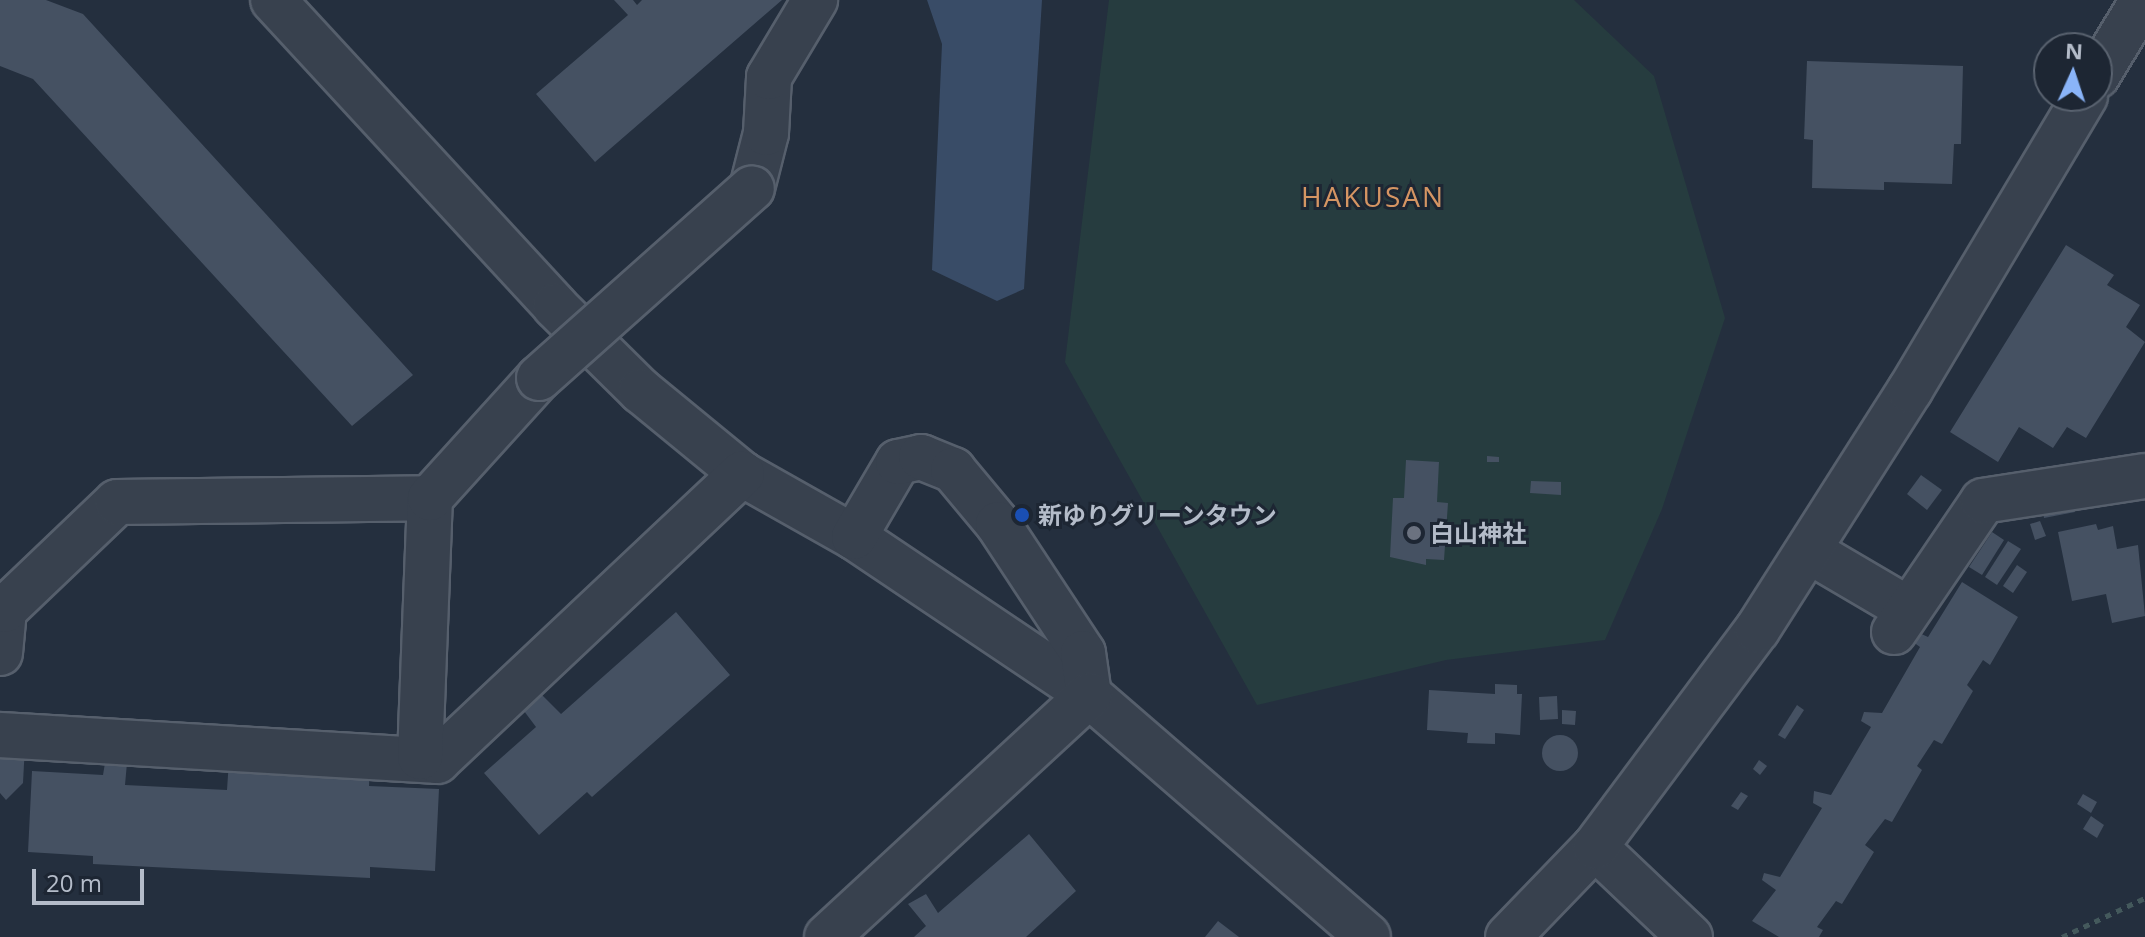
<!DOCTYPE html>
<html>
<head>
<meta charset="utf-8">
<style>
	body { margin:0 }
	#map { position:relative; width:2145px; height:937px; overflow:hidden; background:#242f3e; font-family:"Open Sans","Noto Sans JP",sans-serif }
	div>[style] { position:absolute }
	.green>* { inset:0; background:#263c3f }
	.water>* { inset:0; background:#394c67 }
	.building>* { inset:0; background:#455162 }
	.round { border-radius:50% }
	.path>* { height:5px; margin-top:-2.5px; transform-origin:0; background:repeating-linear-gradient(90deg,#44595c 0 6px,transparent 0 12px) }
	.roads { filter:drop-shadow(2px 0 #565f6c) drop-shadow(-2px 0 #565f6c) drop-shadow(0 2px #565f6c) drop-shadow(0 -2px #565f6c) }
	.minor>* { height:44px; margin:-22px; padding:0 22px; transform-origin:22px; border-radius:22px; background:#38414e }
	.bridges { filter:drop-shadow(2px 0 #565f6c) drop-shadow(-2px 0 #565f6c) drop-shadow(0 2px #565f6c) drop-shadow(0 -2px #565f6c) }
	.minor-bridge>* { height:44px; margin:-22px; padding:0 22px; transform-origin:22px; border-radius:22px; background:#38414e }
	.dots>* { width:22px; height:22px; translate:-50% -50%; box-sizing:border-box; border:4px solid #1d2633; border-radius:50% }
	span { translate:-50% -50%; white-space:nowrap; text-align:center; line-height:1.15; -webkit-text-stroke:6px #1d2633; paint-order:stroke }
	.poi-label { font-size:24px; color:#b4bcc9; font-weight:700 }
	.left { translate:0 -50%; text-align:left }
	.quarter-label { font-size:28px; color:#d59563; letter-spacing:2px }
	.north { position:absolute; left:2033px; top:32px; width:80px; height:80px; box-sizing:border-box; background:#1d2633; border:2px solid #59626f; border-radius:50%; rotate:3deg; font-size:22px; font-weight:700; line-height:32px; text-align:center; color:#b4bcc9 }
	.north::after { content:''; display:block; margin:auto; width:28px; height:36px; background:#8ab4f8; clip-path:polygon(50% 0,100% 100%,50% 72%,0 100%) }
	.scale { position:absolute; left:32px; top:869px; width:112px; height:36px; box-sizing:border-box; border:4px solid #b4bcc9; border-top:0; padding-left:10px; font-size:24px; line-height:28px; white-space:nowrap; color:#b4bcc9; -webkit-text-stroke:6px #1d2633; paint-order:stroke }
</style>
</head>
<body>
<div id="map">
	<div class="green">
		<i style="clip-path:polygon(1109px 0,1574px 0,1654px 76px,1725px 318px,1662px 509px,1605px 640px,1446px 660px,1257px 705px,1065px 362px)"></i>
	</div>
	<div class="water">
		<i style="clip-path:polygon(927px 0,1042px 0,1024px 289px,997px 301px,932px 270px,942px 44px)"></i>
	</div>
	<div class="building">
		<i style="clip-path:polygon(0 0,46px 0,83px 14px,413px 375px,352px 426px,33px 79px,0 66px)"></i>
		<i style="clip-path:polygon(614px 0,633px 0,637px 5px,642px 0,782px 0,595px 162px,536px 94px,628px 15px)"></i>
		<i style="clip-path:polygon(1807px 61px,1963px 66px,1961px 144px,1954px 144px,1952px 184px,1884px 182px,1884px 190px,1812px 188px,1813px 140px,1804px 139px)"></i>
		<i style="clip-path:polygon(2066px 245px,2114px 275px,2107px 285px,2140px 305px,2126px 327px,2145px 342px,2086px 438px,2067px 427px,2053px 448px,2019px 427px,1998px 462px,1950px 432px)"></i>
		<i style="clip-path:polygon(1487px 456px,1499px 457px,1499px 462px,1487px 462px)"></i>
		<i style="clip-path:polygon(1406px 460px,1439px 462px,1437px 502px,1448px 503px,1444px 560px,1426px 559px,1426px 565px,1390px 557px,1393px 498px,1404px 498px)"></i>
		<i style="clip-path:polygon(1921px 475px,1942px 490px,1927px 510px,1907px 494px)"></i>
		<i style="clip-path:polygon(1531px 481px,1561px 482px,1561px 495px,1530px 493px)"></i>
		<i style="clip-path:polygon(2072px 499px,2075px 512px,2044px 518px,2042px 506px)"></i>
		<i style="clip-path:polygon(2040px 521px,2046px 536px,2035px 540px,2030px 524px)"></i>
		<i style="clip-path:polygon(2096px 524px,2098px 530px,2113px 526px,2117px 549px,2138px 545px,2145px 616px,2112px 623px,2106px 594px,2072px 601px,2058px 532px)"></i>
		<i style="clip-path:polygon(1992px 532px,2004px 540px,1982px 575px,1969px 567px)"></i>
		<i style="clip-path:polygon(2008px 541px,2021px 549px,1997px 585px,1985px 577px)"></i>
		<i style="clip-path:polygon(2017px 565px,2027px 572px,2013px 593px,2003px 586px)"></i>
		<i style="clip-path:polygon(1962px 582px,2018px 617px,1990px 665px,1983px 660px,1967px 685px,1973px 691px,1942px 744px,1934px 740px,1917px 766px,1922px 770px,1892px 822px,1885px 819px,1865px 845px,1874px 852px,1842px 904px,1836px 901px,1817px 927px,1823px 930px,1819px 937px,1779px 937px,1752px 921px,1776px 890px,1762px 880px,1764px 873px,1780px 877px,1822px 808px,1813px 803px,1814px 791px,1831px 795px,1871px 727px,1861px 721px,1864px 712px,1882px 713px,1920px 647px,1909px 639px,1915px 631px,1928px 637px)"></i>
		<i style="clip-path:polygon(676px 612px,730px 675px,592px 797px,587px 792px,539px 835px,484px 773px,536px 727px,521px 707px,539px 692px,561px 714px)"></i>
		<i style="clip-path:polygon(1495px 684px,1517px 685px,1517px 694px,1522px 694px,1520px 735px,1495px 733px,1495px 744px,1467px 743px,1468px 733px,1427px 730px,1429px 690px,1495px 694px)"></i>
		<i style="clip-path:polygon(1557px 696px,1558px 719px,1540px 720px,1539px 697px)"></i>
		<i style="clip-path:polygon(1797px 705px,1804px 710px,1785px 739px,1778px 735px)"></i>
		<i style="clip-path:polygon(1562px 710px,1576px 711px,1575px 725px,1562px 724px)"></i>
		<i class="round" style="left:1542px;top:735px;width:36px;height:36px"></i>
		<i style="clip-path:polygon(25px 745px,23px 783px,6px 800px,0 793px,0 758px)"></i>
		<i style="clip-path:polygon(107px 751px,128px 752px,125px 785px,227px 790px,229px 760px,370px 762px,369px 786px,439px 789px,435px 871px,370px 867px,370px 878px,93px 864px,93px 856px,28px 852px,32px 771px,103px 775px)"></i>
		<i style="clip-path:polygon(1759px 760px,1767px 766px,1760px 775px,1753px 769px)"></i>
		<i style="clip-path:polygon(1741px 792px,1748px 796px,1738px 810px,1731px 806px)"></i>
		<i style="clip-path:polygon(2083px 794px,2097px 802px,2091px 813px,2077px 804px)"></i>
		<i style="clip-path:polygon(2091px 816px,2104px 825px,2097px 838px,2083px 829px)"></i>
		<i style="clip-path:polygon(1029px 834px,1076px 891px,1026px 937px,914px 937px,926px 926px,908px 904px,926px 894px,938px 913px)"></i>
		<i style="clip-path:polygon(1218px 921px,1239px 937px,1205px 937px)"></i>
	</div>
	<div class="path">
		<i style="left:2062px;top:937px;width:92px;rotate:-25.2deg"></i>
	</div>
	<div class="roads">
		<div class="minor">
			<i style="left:273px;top:0;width:416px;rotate:47.3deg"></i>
			<i style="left:555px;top:306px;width:121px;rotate:44.7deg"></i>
			<i style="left:641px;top:391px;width:131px;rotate:39.4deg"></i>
			<i style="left:742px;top:474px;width:129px;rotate:29.4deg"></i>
			<i style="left:854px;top:537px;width:283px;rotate:33.9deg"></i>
			<i style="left:1089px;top:695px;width:369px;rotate:40.9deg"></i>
			<i style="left:2097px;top:76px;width:89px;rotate:-58.8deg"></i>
			<i style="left:752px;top:188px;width:57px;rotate:-75.7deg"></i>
			<i style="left:766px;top:133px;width:56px;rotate:-86.9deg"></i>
			<i style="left:769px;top:77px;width:90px;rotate:-59.1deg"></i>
			<i style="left:854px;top:537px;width:87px;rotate:-59.6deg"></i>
			<i style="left:898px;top:462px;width:24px;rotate:-12deg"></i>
			<i style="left:921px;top:457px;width:35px;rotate:22deg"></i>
			<i style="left:953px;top:470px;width:70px;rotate:50.2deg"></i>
			<i style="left:998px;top:524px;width:154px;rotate:56.6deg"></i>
			<i style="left:1083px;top:653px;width:42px;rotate:81.9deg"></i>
			<i style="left:1809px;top:551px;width:113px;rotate:30.4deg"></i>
			<i style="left:1894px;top:632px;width:158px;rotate:-55.8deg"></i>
			<i style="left:1983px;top:501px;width:163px;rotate:-8.8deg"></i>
			<i style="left:0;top:653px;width:43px;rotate:-84.7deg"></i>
			<i style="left:4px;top:610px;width:156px;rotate:-43.7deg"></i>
			<i style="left:117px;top:502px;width:313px;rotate:-0.7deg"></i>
			<i style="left:0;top:735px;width:438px;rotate:3.4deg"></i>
			<i style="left:437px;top:761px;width:419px;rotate:-43.3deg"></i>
			<i style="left:420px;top:757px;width:259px;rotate:-87.8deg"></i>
			<i style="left:430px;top:498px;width:162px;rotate:-47.8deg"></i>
			<i style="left:1595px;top:847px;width:131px;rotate:43.5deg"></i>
			<i style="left:827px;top:937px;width:357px;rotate:-42.7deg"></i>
			<i style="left:1508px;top:937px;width:125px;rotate:-46deg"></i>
			<i style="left:1595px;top:847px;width:271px;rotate:-53.3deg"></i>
			<i style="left:1757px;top:630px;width:285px;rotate:-57.5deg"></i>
			<i style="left:1910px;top:390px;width:342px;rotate:-59.2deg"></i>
		</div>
	</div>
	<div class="bridges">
		<div class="minor-bridge">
			<i style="left:539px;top:378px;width:285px;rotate:-41.7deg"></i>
		</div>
	</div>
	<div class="dots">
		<i style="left:1022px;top:515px;background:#1a4fb4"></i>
		<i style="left:1414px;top:533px;background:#6b7280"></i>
	</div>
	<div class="poi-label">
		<span class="left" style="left:1038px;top:515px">新ゆりグリーンタウン</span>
		<span class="left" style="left:1430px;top:533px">白山神社</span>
	</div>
	<div class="quarter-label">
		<span style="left:1373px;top:196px">HAKUSAN</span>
	</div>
	<div class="north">N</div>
	<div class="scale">20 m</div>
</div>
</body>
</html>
